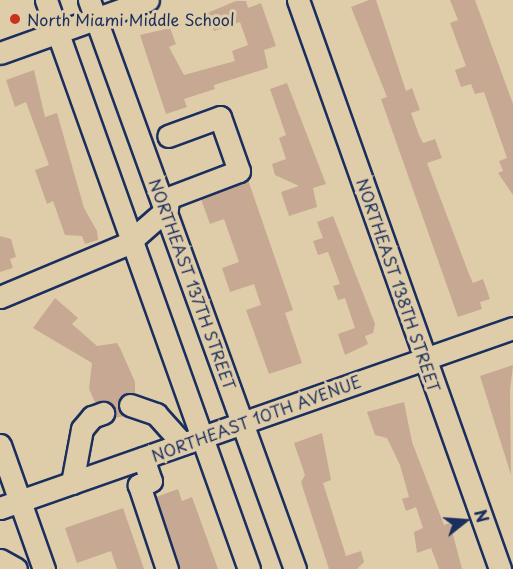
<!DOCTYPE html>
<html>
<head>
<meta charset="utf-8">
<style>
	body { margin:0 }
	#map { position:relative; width:513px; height:569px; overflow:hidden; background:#dfcdaa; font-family:"Playpen Sans",sans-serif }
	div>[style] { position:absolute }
	.building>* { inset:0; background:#c7a892 }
	.roads { filter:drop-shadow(2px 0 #1b2f5e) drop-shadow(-2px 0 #1b2f5e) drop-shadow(0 2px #1b2f5e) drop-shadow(0 -2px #1b2f5e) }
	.minor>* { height:21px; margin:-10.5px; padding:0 10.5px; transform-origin:10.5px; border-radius:10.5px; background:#dfcdaa }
	.dots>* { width:16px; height:16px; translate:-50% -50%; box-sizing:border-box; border:3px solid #dfcdaa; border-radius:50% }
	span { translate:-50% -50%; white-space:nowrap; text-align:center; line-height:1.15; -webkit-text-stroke:6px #dfcdaa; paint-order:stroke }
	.poi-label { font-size:16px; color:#1b2f5e }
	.left { translate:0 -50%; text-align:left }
	.street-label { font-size:16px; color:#1b2f5e }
	.north { position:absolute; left:435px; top:491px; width:60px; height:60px; -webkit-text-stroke:4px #dfcdaa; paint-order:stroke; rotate:73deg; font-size:16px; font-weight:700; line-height:24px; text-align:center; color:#1b2f5e }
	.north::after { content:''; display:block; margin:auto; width:21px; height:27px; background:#1b2f5e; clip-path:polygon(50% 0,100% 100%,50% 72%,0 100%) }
</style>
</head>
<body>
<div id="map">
	<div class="building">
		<i style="clip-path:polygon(369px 0,376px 0,406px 91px,412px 88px,420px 110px,411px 113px,419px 135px,423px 143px,435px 139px,442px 158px,427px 163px,469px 274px,473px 283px,483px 279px,490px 299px,480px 302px,482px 309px,458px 317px,381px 99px,387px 97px,351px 7px)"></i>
		<i style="clip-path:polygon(450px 0,475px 0,513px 104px,513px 195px,498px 173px,503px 171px,499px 161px,507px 158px,484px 92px,475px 94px,471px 84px,461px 87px,455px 70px,466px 66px,450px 23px,458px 20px)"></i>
		<i style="clip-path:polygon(236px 1px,246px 1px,248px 8px,261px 3px,276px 46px,264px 50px,268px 68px,214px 85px,215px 89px,184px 99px,187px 107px,166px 114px,140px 35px,170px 28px,176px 44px,169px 47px,184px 75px,235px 61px,232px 51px,248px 45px,240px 22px,214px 31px,207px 13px)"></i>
		<i style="clip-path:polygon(34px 70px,45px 117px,57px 113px,84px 208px,97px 231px,98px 240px,85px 244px,82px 236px,65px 235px,53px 201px,47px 204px,35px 170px,49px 165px,26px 102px,15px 107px,6px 80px)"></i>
		<i style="clip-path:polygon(287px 83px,326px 184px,313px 188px,317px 207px,289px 216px,281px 192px,299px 186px,275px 175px,272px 164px,286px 159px,279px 138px,286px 135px,270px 89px)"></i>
		<i style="clip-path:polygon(248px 180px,293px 310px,285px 313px,302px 363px,269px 374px,246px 310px,261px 305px,254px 284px,230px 292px,222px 268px,239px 262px,224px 219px,210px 224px,201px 199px)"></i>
		<i style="clip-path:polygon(333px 216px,375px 324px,373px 333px,365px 336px,368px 344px,345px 355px,338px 334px,355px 328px,345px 298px,338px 300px,333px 286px,340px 284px,328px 252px,318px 255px,313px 241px,323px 238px,317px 222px)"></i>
		<i style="clip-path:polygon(0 236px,11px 239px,16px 257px,10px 259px,13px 268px,0 272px)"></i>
		<i style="clip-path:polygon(55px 298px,78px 318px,72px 324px,97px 346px,117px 343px,120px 348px,135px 382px,135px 393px,118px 401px,125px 416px,114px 418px,111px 403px,95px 402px,89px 389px,92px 363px,33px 328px)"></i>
		<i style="clip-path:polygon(513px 365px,510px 390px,511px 475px,480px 376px)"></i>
		<i style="clip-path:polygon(404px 402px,412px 442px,444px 525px,450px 523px,462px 569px,439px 569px,431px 548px,417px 553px,414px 532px,423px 528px,416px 507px,406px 511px,402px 499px,409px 497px,400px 465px,387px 438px,375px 435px,367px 412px)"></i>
		<i style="clip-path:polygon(322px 433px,331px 480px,323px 483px,346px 556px,361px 551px,364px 562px,357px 569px,329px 569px,301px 482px,305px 475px,294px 443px)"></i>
		<i style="clip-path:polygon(178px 489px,182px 501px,192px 497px,218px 569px,179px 569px,156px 497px)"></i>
		<i style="clip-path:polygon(123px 508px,144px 569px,117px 569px,111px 551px,77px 563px,65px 528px)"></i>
	</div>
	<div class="roads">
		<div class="minor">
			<i style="left:46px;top:0;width:604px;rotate:70.37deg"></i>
			<i style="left:89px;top:0;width:605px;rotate:70.1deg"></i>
			<i style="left:298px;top:0;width:604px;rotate:70.45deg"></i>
			<i style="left:0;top:53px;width:157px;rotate:-19.7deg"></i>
			<i style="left:0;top:297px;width:138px;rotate:-22.7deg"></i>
			<i style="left:127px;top:244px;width:53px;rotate:-41.2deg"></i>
			<i style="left:167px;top:209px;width:11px;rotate:-85deg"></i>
			<i style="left:168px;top:198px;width:76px;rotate:-20.8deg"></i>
			<i style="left:239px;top:171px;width:57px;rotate:-109.4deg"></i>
			<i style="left:220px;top:117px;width:55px;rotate:159.9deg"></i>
			<i style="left:130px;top:405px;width:28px;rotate:19deg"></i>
			<i style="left:156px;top:414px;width:40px;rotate:48deg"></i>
			<i style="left:0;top:445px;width:132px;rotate:70.5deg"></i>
			<i style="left:143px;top:458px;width:24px;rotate:71deg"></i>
			<i style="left:151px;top:481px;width:13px;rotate:162deg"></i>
			<i style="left:139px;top:485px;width:89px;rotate:71.6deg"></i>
			<i style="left:72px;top:483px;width:55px;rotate:-79.5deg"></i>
			<i style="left:82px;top:429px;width:16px;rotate:-50deg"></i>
			<i style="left:92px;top:417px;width:12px;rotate:-20deg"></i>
			<i style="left:0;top:508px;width:544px;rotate:-19.33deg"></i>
			<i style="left:0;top:560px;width:18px;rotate:29deg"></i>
		</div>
	</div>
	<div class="dots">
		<i style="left:15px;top:19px;background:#c8321e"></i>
	</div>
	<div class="poi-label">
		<span class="left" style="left:27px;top:19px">North Miami Middle School</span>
	</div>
	<div class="street-label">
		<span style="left:193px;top:284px;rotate:70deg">NORTHEAST 137TH STREET</span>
		<span style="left:399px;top:285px;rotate:71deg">NORTHEAST 138TH STREET</span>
		<span style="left:256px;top:418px;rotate:-20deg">NORTHEAST 10TH AVENUE</span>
	</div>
	<div class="north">N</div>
</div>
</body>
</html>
